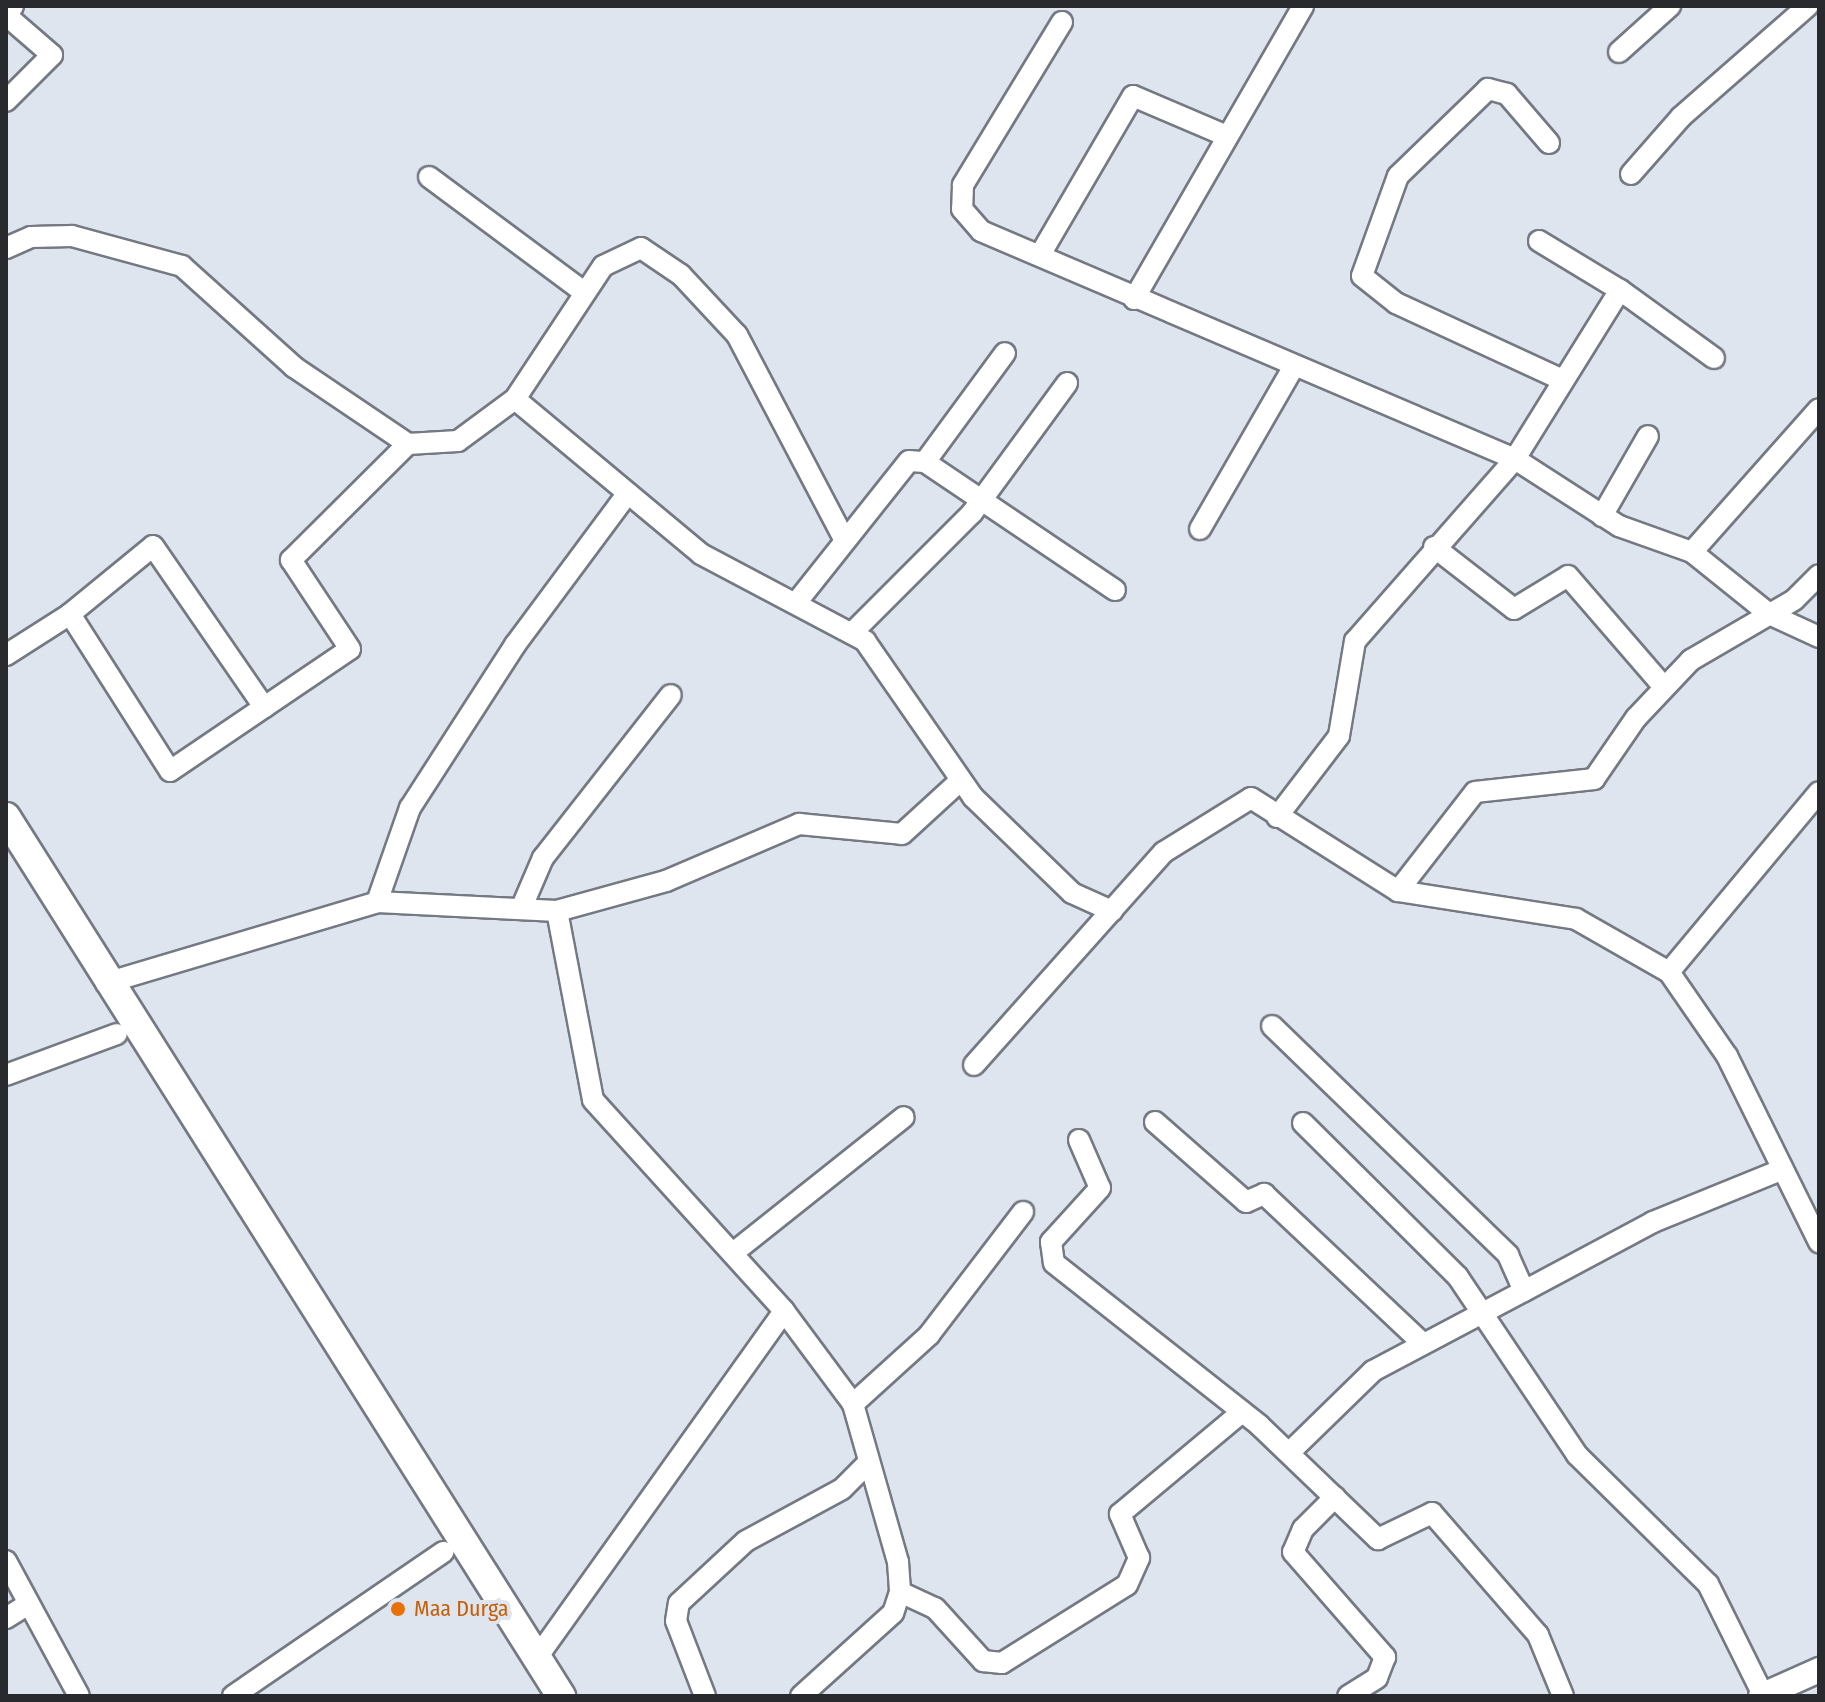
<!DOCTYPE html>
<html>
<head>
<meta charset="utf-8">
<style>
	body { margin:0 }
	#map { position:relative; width:1825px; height:1702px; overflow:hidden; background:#dfe5ef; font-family:"Fira Sans Condensed",sans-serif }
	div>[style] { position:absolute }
	.roads { filter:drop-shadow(2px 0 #747982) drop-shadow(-2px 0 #747982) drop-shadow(0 2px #747982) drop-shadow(0 -2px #747982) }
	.minor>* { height:20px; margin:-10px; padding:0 10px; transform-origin:10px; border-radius:10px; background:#fff }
	.tertiary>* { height:24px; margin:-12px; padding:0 12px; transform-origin:12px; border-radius:12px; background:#fff }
	.secondary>* { height:28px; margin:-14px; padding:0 14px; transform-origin:14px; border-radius:14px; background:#fff }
	.dots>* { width:22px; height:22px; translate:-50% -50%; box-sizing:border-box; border:4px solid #dfe5ef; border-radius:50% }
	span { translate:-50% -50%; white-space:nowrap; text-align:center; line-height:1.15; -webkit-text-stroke:8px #dfe5ef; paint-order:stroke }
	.food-label { font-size:22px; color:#c56008 }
	.left { translate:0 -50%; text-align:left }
	.frame { position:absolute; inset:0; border:8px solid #282a2e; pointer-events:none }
</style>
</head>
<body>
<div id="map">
	<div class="roads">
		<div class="minor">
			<i style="left:1062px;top:22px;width:191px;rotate:121.3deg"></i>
			<i style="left:963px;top:185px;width:24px;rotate:92deg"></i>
			<i style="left:962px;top:209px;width:29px;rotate:49deg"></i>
			<i style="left:981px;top:231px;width:581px;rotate:23.12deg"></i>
			<i style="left:1515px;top:459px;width:242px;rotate:131.3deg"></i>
			<i style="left:1355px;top:641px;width:96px;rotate:99.6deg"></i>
			<i style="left:1339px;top:736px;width:102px;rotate:127.4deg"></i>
			<i style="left:1619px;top:52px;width:69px;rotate:-42deg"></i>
			<i style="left:6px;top:101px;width:65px;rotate:-45deg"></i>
			<i style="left:52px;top:55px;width:60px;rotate:-139.1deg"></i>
			<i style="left:7px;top:16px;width:12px;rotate:-59deg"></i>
			<i style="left:1549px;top:143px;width:65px;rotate:-130.6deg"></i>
			<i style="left:1507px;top:94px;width:20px;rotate:-165deg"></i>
			<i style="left:1488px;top:89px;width:125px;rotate:136deg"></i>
			<i style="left:1398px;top:176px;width:106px;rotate:109.8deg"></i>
			<i style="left:1362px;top:276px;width:43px;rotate:38.5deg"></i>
			<i style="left:1396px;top:303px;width:184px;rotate:24.8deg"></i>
			<i style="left:1631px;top:174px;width:76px;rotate:-48.7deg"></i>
			<i style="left:1681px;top:117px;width:169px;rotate:-41.2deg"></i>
			<i style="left:429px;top:177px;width:194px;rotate:36.6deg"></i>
			<i style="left:1539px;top:241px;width:95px;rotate:31.2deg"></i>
			<i style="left:1620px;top:290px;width:199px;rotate:121.9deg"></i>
			<i style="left:1515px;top:459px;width:124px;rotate:32.8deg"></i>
			<i style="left:1619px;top:526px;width:77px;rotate:19.6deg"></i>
			<i style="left:1692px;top:552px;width:99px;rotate:38.8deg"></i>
			<i style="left:1769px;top:614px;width:55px;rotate:24.7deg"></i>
			<i style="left:6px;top:248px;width:27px;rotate:-24deg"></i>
			<i style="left:31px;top:237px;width:41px;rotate:-1.4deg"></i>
			<i style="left:72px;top:236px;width:114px;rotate:15.3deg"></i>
			<i style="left:182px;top:266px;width:151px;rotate:42deg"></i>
			<i style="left:294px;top:367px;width:138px;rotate:34deg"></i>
			<i style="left:408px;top:444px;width:50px;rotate:-3.4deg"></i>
			<i style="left:458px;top:441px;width:71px;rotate:-36.4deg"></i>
			<i style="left:515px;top:399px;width:242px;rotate:39.8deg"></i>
			<i style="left:701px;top:554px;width:186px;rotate:27.9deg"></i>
			<i style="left:865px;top:641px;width:190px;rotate:55.3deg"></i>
			<i style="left:973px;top:797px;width:138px;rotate:44.1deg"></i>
			<i style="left:1072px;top:893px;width:44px;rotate:24.2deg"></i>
			<i style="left:1040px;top:255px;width:184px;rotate:-59.7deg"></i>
			<i style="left:1133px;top:96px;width:102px;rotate:23.1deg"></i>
			<i style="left:1620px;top:290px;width:116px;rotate:35.9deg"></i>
			<i style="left:1134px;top:299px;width:338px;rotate:-60deg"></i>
			<i style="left:515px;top:399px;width:159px;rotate:-56.5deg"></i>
			<i style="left:603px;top:266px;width:42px;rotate:-25.3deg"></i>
			<i style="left:641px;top:248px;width:48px;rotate:34deg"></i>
			<i style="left:681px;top:275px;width:82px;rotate:47deg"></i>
			<i style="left:737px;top:335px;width:230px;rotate:62.3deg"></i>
			<i style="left:925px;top:462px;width:135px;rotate:-53.7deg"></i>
			<i style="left:1602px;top:516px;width:92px;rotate:-60.1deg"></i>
			<i style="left:1200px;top:529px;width:188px;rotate:-60deg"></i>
			<i style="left:1434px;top:547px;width:101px;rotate:37.8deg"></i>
			<i style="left:1514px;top:609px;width:63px;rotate:-31.4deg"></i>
			<i style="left:1568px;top:576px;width:145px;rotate:49.2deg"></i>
			<i style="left:1692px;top:552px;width:191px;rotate:-48.4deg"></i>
			<i style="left:796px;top:603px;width:181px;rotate:-51.5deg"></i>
			<i style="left:909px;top:461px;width:16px;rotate:4deg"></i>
			<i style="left:925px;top:462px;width:229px;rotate:34deg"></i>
			<i style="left:70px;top:614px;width:107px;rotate:-39.3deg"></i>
			<i style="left:153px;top:546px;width:196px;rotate:55.4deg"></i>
			<i style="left:852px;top:633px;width:170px;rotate:-45deg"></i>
			<i style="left:972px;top:513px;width:161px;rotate:-53.8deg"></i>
			<i style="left:6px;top:655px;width:76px;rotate:-32.6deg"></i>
			<i style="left:70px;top:614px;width:186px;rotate:57.5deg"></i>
			<i style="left:170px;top:771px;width:217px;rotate:-34.1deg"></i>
			<i style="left:350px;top:649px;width:107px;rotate:-123.5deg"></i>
			<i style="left:291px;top:560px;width:165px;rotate:-44.8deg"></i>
			<i style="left:1398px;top:891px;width:125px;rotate:-52.1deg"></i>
			<i style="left:1475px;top:792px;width:120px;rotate:-6.2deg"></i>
			<i style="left:1594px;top:779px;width:74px;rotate:-55.5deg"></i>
			<i style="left:1636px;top:718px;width:80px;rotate:-46.5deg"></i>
			<i style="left:1691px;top:660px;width:119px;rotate:-30.2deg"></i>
			<i style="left:1794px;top:600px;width:35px;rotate:-45deg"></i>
			<i style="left:377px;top:902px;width:180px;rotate:2.9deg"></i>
			<i style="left:557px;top:911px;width:113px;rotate:-15.4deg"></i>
			<i style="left:666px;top:881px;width:145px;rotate:-23.2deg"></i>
			<i style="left:799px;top:824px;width:103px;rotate:5.5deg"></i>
			<i style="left:902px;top:834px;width:79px;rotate:-42.4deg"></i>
			<i style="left:521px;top:909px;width:56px;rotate:-66.7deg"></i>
			<i style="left:543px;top:858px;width:207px;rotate:-51.9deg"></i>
			<i style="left:557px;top:911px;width:192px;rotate:79.2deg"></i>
			<i style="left:593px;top:1100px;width:285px;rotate:47.8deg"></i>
			<i style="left:784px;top:1311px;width:116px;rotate:53.4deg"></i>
			<i style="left:853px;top:1404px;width:164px;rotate:74.1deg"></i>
			<i style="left:898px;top:1562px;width:30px;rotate:86deg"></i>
			<i style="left:900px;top:1592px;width:22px;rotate:108deg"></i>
			<i style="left:893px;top:1613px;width:124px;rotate:137.9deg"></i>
			<i style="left:1669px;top:972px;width:234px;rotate:-50.2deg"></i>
			<i style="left:106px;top:983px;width:283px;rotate:-16.6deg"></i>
			<i style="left:377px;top:902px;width:100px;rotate:-70.7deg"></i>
			<i style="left:410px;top:808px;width:194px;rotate:-57.2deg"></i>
			<i style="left:515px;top:645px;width:189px;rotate:-53.4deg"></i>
			<i style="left:1272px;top:1026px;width:329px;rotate:44.1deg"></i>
			<i style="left:1508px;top:1255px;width:39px;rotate:66deg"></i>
			<i style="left:1524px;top:1291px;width:171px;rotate:152.1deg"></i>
			<i style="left:1373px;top:1371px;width:117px;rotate:135.7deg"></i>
			<i style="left:974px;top:1065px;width:285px;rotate:-48.3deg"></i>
			<i style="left:1164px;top:852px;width:102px;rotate:-31.8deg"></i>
			<i style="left:1251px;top:798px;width:174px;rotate:32.3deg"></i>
			<i style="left:1398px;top:891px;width:180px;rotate:8.9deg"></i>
			<i style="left:1576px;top:919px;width:107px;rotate:29.7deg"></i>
			<i style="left:1669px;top:972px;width:102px;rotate:55.4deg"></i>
			<i style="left:1727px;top:1056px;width:208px;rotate:63.7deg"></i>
			<i style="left:6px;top:1075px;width:118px;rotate:-20.3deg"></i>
			<i style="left:1155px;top:1122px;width:121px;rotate:41.3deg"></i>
			<i style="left:1246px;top:1202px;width:20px;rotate:-24deg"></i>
			<i style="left:1264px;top:1194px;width:213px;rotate:43.3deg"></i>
			<i style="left:1303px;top:1123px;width:218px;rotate:44.8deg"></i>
			<i style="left:1458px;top:1277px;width:214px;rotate:56.2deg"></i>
			<i style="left:1577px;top:1455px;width:184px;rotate:44.6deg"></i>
			<i style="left:1708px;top:1584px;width:124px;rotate:63.6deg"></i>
			<i style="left:1079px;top:1140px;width:52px;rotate:66.4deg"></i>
			<i style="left:1100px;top:1188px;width:73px;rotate:132.2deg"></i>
			<i style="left:1051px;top:1242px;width:21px;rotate:82deg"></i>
			<i style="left:1054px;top:1263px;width:261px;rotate:38.3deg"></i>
			<i style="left:1259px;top:1425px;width:165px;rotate:43.8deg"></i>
			<i style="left:1378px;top:1539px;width:60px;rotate:-25.7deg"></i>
			<i style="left:1432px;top:1513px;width:162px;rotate:49deg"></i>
			<i style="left:1538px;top:1635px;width:66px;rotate:67.7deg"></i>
			<i style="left:733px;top:1253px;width:218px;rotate:-38.5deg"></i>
			<i style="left:1524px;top:1291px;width:146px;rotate:-28.1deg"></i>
			<i style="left:1653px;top:1222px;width:138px;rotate:-22.1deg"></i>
			<i style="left:853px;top:1404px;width:103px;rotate:-42.2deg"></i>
			<i style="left:929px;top:1335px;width:155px;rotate:-52.6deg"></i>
			<i style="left:1335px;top:1497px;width:45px;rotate:135deg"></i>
			<i style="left:1303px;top:1529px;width:25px;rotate:113deg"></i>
			<i style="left:1293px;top:1552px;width:140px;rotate:48.8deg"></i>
			<i style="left:1385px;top:1657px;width:22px;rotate:111deg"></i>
			<i style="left:1377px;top:1678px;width:34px;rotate:148deg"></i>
			<i style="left:6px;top:1561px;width:153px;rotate:61.6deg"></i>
			<i style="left:900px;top:1592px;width:38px;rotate:25deg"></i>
			<i style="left:935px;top:1608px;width:72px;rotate:47.8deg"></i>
			<i style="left:983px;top:1661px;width:19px;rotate:6deg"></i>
			<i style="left:1002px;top:1663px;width:147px;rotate:-32deg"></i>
			<i style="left:1127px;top:1585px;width:30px;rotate:-66deg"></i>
			<i style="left:1139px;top:1558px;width:48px;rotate:-113.4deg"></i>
			<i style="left:1120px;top:1514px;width:159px;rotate:-39.9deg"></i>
			<i style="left:6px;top:1618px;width:26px;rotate:-32deg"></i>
			<i style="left:536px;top:1659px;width:427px;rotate:-54.5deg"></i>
			<i style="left:233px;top:1696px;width:255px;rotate:-34.4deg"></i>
			<i style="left:705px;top:1696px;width:80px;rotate:-111.1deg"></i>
			<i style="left:676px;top:1621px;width:18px;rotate:-81deg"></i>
			<i style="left:679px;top:1603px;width:91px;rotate:-42.8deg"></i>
			<i style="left:746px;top:1541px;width:109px;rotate:-28.4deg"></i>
			<i style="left:842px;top:1489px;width:38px;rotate:-45deg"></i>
		</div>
		<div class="tertiary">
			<i style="left:1761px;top:1696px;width:64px;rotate:-24.1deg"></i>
		</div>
		<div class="secondary">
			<i style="left:6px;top:817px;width:1040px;rotate:57.73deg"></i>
		</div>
	</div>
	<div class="dots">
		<i style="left:398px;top:1609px;background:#e8710a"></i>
	</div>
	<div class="food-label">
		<span class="left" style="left:414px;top:1609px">Maa Durga</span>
	</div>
	<div class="frame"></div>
</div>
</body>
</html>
